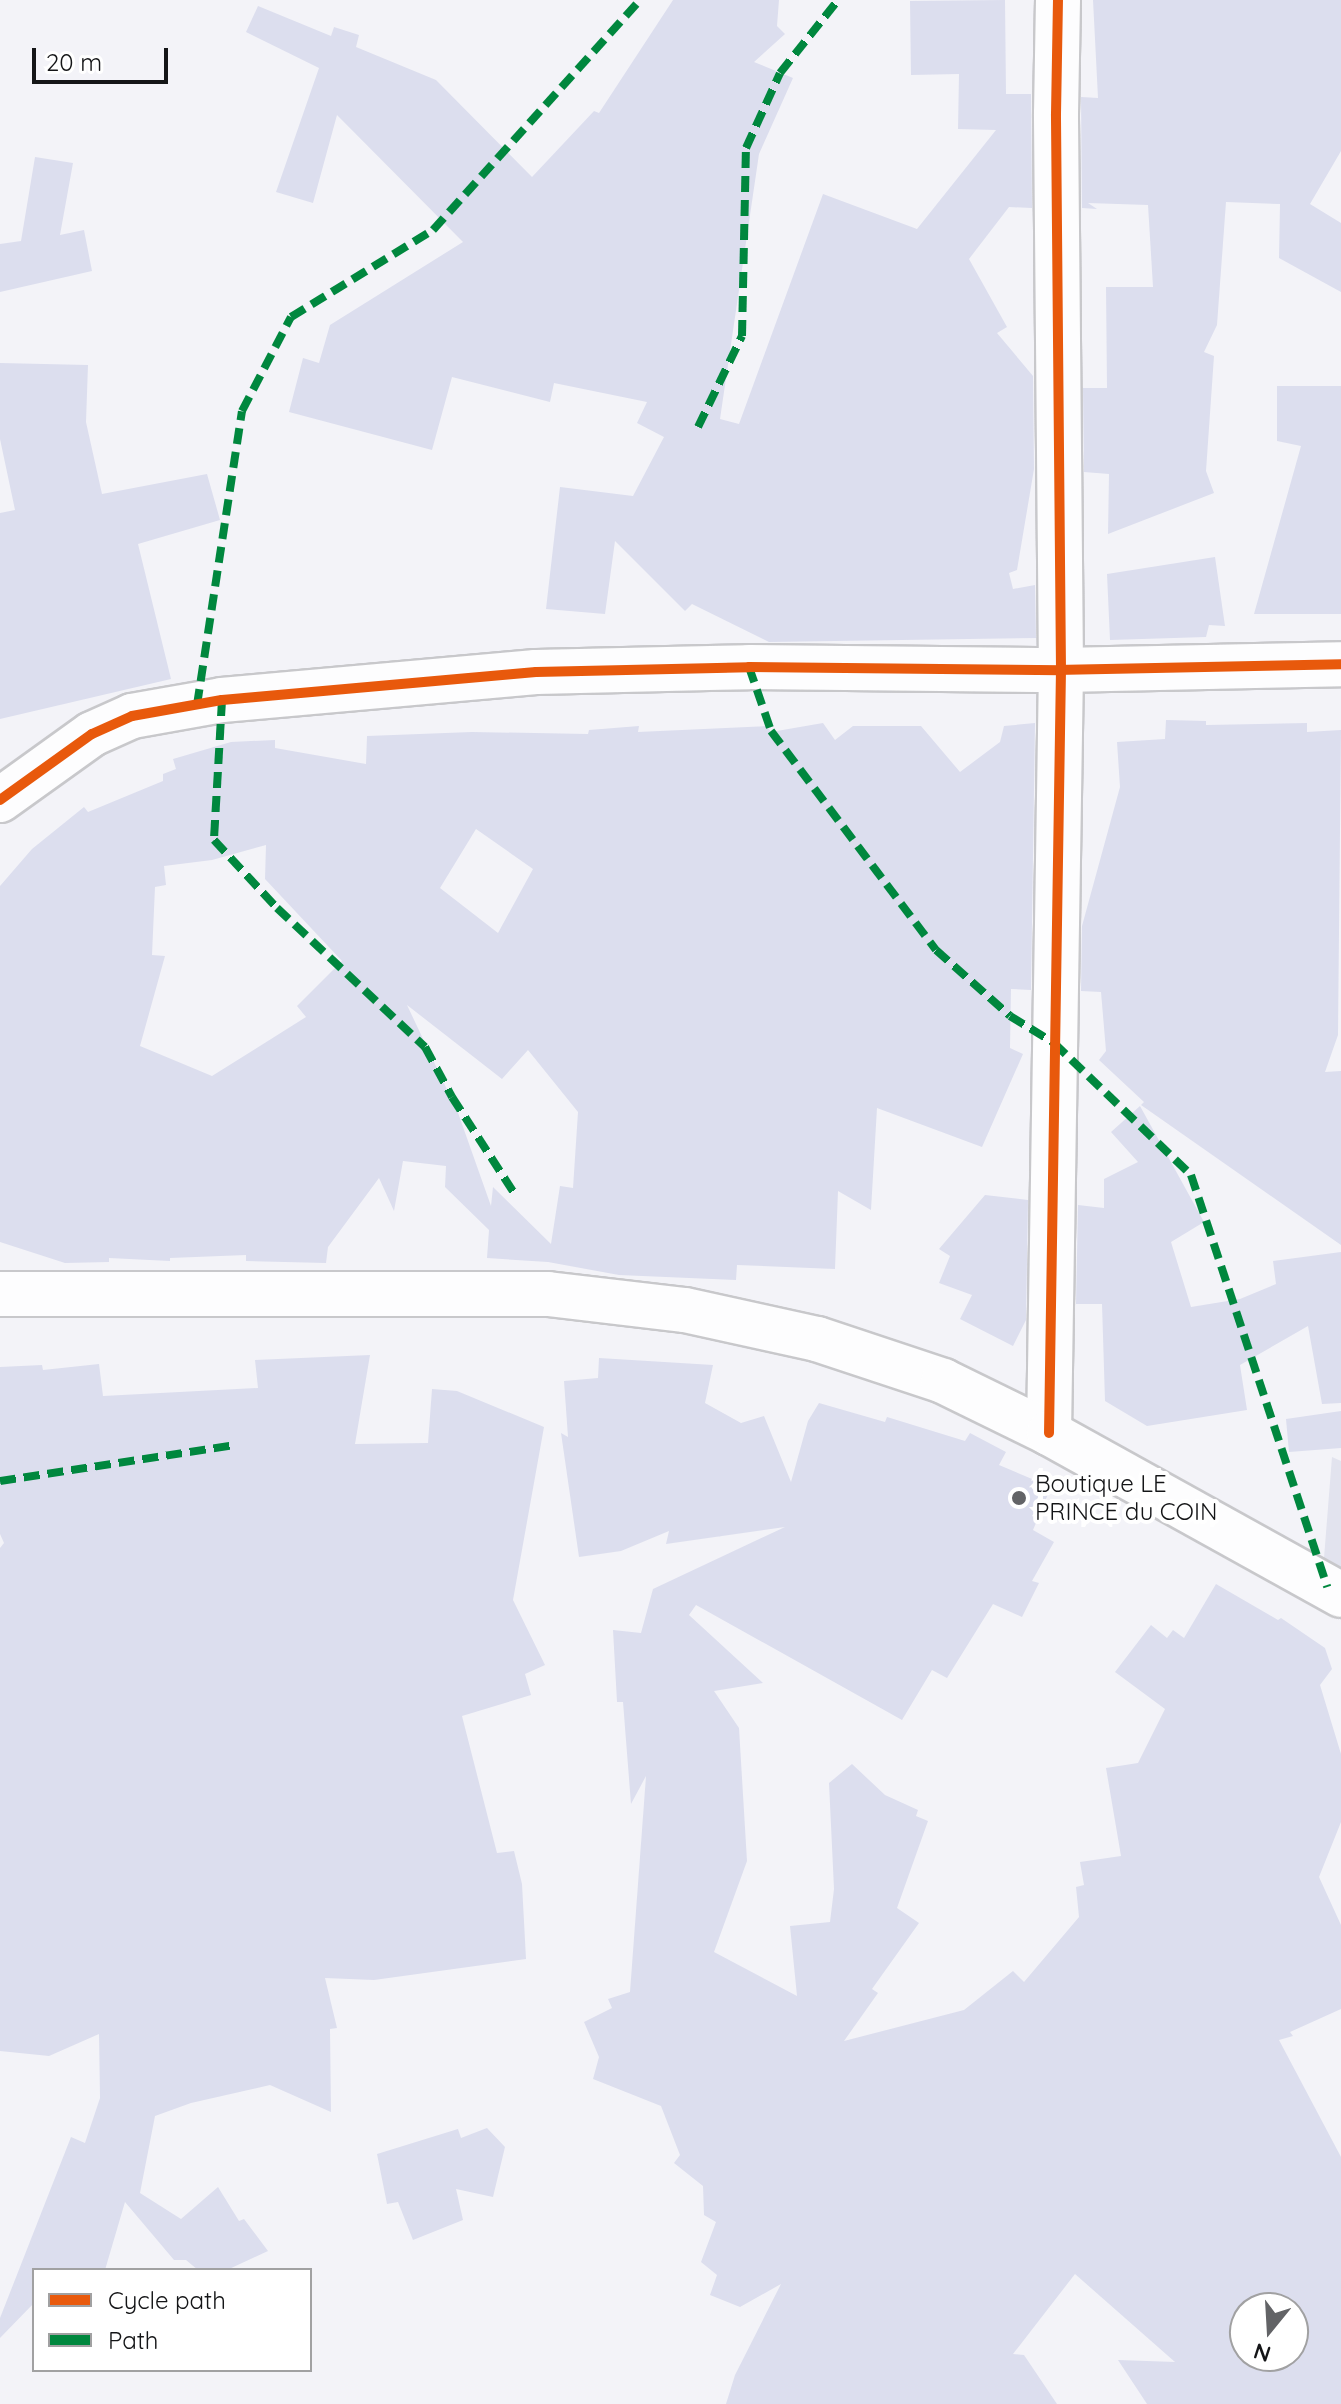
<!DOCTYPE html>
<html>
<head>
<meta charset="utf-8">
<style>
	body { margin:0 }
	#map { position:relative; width:1341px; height:2404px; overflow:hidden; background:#f3f3f8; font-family:Quicksand,sans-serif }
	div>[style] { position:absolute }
	.built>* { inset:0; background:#e2e3ee }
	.building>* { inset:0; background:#dcdeee }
	.roads { filter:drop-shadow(2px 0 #c8c8cb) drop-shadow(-2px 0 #c8c8cb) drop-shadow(0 2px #c8c8cb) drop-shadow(0 -2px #c8c8cb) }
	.minor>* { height:44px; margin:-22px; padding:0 22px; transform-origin:22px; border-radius:22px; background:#fdfdfe }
	.secondary>* { height:44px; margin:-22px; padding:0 22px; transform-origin:22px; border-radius:22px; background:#fdfdfe }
	.quiet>* { height:8px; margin-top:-4px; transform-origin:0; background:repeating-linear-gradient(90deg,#00873e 0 16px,transparent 0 24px) }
	.cycleway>* { height:10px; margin:-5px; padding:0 5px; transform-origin:5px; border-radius:5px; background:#e8590c }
	.dots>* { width:22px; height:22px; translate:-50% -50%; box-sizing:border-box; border:4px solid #fff; border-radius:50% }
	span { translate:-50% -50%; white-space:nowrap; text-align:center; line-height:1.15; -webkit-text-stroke:8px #fff; paint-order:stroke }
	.poi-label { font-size:24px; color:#141517 }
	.left { translate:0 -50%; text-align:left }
	.legend { position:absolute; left:32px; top:2268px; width:280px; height:104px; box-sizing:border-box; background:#fff; border:2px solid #a1a1a2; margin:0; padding:10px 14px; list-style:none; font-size:24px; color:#141517 }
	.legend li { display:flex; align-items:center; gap:16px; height:40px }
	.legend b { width:40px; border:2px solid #a1a1a2 }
	.north { position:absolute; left:1229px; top:2292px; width:80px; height:80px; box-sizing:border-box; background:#fff; border:2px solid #a1a1a2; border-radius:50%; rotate:198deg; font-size:22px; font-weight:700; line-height:32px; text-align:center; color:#141517 }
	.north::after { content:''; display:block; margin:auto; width:28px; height:36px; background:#626366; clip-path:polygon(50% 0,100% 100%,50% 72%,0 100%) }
	.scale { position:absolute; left:32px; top:48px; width:136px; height:36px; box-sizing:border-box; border:4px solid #141517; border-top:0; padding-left:10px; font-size:24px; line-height:28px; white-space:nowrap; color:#141517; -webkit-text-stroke:6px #fff; paint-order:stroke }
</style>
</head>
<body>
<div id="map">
	<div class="built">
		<i style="clip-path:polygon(1332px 1457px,1341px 1461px,1341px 1582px,1324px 1558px)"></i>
	</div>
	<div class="building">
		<i style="clip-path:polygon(673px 0,779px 0,777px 26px,785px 34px,754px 62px,793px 78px,759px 154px,720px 419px,739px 424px,823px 194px,917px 229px,996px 130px,958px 129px,959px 74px,911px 75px,910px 1px,1005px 0,1006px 94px,1031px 94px,1032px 208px,1009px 207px,969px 259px,1007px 327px,997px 333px,1033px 376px,1034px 469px,1017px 570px,1009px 573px,1013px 589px,1035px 585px,1036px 638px,769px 642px,692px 604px,685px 611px,615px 541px,605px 614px,546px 609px,560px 487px,633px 496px,664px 437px,637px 423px,647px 402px,554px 383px,550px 402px,452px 377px,432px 450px,289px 412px,303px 358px,319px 363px,330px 325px,463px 242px,337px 115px,313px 203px,276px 192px,319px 68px,246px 32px,258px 6px,331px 36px,334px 27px,359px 35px,356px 47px,436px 80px,532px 177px,594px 111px,599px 113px)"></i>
		<i style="clip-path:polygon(1093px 0,1341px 0,1341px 151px,1310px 204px,1341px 223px,1341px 292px,1279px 258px,1280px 204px,1226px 202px,1217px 325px,1204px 352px,1214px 356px,1206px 471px,1214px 493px,1108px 534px,1109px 474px,1084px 472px,1083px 388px,1107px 388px,1106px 287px,1153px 287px,1148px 205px,1088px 203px,1097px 209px,1082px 208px,1081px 97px,1098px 98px)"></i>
		<i style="clip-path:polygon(35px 157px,73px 163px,60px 235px,84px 230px,92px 271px,0 292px,0 244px,21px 241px)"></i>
		<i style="clip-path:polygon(0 363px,88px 365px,86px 422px,102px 494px,207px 474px,220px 520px,138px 544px,171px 679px,0 719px,0 513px,15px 510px,0 439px)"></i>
		<i style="clip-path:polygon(1277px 386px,1341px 386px,1341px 614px,1254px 614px,1301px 446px,1277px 441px)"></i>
		<i style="clip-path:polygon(1215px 557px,1225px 626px,1209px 625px,1206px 637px,1110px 640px,1107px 574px)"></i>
		<i style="clip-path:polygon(1166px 720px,1206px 721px,1206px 725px,1307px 723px,1307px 732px,1341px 730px,1338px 1035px,1325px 1072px,1341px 1071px,1341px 1245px,1141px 1105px,1144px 1102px,1099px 1060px,1106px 1051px,1101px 992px,1081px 991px,1082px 926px,1120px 787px,1117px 742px,1165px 739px)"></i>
		<i style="clip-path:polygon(evenodd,823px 723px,835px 740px,853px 726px,921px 726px,960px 772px,1000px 742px,1004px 726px,1035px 723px,1031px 990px,1011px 989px,1010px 1048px,1023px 1054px,982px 1147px,877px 1108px,871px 1210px,838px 1191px,835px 1269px,737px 1265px,736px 1280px,619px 1275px,548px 1262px,487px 1258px,489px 1230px,445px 1187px,446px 1166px,403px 1161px,394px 1211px,379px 1178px,328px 1247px,326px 1263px,246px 1261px,246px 1255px,170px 1258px,170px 1261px,109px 1258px,109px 1262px,65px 1263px,0 1242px,0 886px,32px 849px,84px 807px,88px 812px,163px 781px,163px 774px,176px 769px,173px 759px,231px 742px,275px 740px,275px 748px,366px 764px,367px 736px,472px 732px,588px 734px,589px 730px,639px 726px,638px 732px,767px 726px,771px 732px,823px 723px,476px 829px,533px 869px,498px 933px,440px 888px,476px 829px,823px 723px,266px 845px,265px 879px,342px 961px,297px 1006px,306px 1017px,212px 1076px,140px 1046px,165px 956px,152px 955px,155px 887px,166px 885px,164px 866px,212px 860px,266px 845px,823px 723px,407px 1005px,502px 1079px,528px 1050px,578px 1112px,573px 1188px,560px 1186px,551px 1244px,493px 1187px,491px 1206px,451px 1093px,451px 1098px,407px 1005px)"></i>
		<i style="clip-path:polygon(1140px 1106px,1204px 1222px,1171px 1242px,1191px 1307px,1240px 1299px,1276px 1284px,1273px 1261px,1341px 1252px,1341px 1403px,1322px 1404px,1308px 1326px,1240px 1365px,1247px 1410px,1147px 1426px,1105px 1401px,1102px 1304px,1076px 1304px,1078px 1205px,1104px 1208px,1104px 1179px,1138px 1162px,1111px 1132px)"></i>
		<i style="clip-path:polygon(985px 1195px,1028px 1200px,1026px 1320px,1013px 1346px,960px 1319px,972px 1295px,939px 1283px,950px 1256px,939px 1249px)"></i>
		<i style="clip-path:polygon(370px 1355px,355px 1444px,428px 1443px,432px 1389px,457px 1391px,544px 1427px,513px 1600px,545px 1665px,525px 1674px,531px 1695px,462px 1716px,497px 1853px,514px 1851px,522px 1884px,526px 1959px,374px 1980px,325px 1978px,337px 2028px,330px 2029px,331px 2112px,270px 2085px,191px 2103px,155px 2116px,140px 2193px,181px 2219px,218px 2187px,239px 2221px,244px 2219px,268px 2251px,227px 2270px,198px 2270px,186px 2260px,174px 2260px,125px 2202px,105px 2270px,34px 2270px,34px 2303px,0 2338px,0 2318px,71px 2137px,85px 2143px,100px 2098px,99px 2034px,49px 2056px,0 2051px,0 1548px,4px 1543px,0 1534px,0 1367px,42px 1365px,43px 1370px,99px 1364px,103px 1396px,258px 1388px,255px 1360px)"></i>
		<i style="clip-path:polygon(evenodd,599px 1358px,713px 1365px,705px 1403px,741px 1423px,764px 1416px,791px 1482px,808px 1421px,819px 1403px,885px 1422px,887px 1417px,965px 1441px,970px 1433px,1006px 1452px,999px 1465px,1051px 1487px,1033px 1530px,1054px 1542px,1032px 1581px,1039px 1583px,1022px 1617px,993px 1604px,947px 1678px,932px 1670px,902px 1720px,696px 1605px,689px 1615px,763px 1683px,714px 1691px,739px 1728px,747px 1861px,714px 1952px,797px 1996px,790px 1926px,830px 1922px,834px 1889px,829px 1783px,852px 1764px,885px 1795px,918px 1810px,916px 1816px,928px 1821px,897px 1908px,919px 1923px,872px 1989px,878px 1993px,844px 2041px,964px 2010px,1013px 1971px,1024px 1982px,1079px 1917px,1076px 1887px,1084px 1885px,1080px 1862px,1121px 1856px,1106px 1768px,1138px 1763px,1165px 1709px,1115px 1672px,1151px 1625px,1167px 1638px,1173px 1630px,1184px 1638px,1216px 1584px,1278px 1620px,1281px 1618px,1325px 1648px,1332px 1669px,1320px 1685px,1341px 1754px,1341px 1822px,1319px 1877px,1341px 1925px,1341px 2009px,1290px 2032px,1293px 2036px,1279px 2040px,1341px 2157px,1341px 2404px,1147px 2404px,1118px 2360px,1175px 2362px,1075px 2274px,1013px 2354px,1024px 2355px,1057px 2404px,726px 2404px,735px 2375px,781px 2284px,740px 2307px,710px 2295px,717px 2275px,701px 2262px,716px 2222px,704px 2215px,703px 2186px,674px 2163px,680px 2155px,661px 2106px,593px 2079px,599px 2057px,584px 2022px,612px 2008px,608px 1999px,630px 1992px,646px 1776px,631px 1804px,623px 1702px,617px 1702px,613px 1630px,641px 1633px,653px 1589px,785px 1527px,666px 1544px,669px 1531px,621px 1551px,579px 1557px,561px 1433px,568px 1437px,564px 1381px,598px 1378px,599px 1358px,1245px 2308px,1293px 2308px,1293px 2356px,1245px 2356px,1245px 2308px)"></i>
		<i style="clip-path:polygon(1341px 1411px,1341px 1448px,1289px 1452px,1286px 1419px)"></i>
		<i style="clip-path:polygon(487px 2128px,505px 2147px,493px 2197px,456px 2189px,463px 2220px,413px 2240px,398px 2202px,387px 2204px,377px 2154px,458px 2129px,461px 2138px)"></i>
	</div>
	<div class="roads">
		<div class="minor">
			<i style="left:0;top:800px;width:113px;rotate:-35.7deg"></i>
			<i style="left:92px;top:734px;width:44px;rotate:-24.2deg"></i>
			<i style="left:132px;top:716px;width:91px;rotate:-10.1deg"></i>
			<i style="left:222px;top:700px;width:315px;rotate:-5.1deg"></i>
			<i style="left:536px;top:672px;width:213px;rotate:-1.3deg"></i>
			<i style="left:749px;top:667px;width:312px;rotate:0.6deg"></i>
			<i style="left:1061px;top:670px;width:280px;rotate:-1.2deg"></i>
			<i style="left:1049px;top:1433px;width:763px;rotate:-89.1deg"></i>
			<i style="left:1061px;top:670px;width:556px;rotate:-90.52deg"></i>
			<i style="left:1056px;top:114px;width:114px;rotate:-89deg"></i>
		</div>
		<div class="secondary">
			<i style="left:0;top:1294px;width:548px"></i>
			<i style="left:548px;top:1294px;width:138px;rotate:6.7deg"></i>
			<i style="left:685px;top:1310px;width:135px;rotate:12.4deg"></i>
			<i style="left:817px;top:1339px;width:133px;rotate:18.4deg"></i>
			<i style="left:943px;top:1381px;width:118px;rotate:26.1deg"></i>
			<i style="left:1049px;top:1433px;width:334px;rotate:29deg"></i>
		</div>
	</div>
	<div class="quiet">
		<i style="left:698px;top:427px;width:101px;rotate:-64.2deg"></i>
		<i style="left:742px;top:336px;width:188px;rotate:-88.8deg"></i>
		<i style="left:746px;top:148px;width:82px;rotate:-65.6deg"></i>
		<i style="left:780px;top:73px;width:93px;rotate:-51.5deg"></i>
		<i style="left:749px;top:667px;width:68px;rotate:71deg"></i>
		<i style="left:771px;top:731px;width:274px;rotate:53deg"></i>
		<i style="left:936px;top:950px;width:99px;rotate:41.7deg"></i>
		<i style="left:1010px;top:1016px;width:52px;rotate:31.5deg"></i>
		<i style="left:1054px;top:1043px;width:190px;rotate:43.9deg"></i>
		<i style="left:1191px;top:1175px;width:434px;rotate:71.7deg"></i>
		<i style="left:222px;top:700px;width:140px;rotate:93.3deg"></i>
		<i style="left:214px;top:840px;width:93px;rotate:47.2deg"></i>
		<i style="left:277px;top:908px;width:203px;rotate:43.2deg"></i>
		<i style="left:425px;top:1047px;width:57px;rotate:61.6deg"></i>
		<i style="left:452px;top:1097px;width:118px;rotate:57.1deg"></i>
		<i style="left:197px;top:705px;width:297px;rotate:-81.3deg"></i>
		<i style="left:242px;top:411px;width:106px;rotate:-62.5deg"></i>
		<i style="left:291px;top:317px;width:167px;rotate:-31.5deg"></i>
		<i style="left:433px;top:230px;width:309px;rotate:-48deg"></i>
		<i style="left:0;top:1481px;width:237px;rotate:-8.7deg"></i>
	</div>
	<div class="cycleway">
		<i style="left:0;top:800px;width:113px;rotate:-35.7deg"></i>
		<i style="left:92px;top:734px;width:44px;rotate:-24.2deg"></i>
		<i style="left:132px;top:716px;width:91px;rotate:-10.1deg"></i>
		<i style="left:222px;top:700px;width:315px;rotate:-5.1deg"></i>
		<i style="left:536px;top:672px;width:213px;rotate:-1.3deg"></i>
		<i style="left:749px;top:667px;width:312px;rotate:0.6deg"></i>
		<i style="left:1061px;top:670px;width:280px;rotate:-1.2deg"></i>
		<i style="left:1049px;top:1433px;width:763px;rotate:-89.1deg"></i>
		<i style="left:1061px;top:670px;width:556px;rotate:-90.52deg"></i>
		<i style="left:1056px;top:114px;width:114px;rotate:-89deg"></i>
	</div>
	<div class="dots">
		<i style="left:1019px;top:1498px;background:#626366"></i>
	</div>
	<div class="poi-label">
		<span class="left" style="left:1035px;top:1498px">Boutique LE<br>PRINCE du COIN</span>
	</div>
	<ul class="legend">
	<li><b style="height:10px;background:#e8590c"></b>Cycle path</li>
	<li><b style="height:10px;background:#00873e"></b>Path</li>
	</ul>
	<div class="north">N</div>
	<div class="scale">20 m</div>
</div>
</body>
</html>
